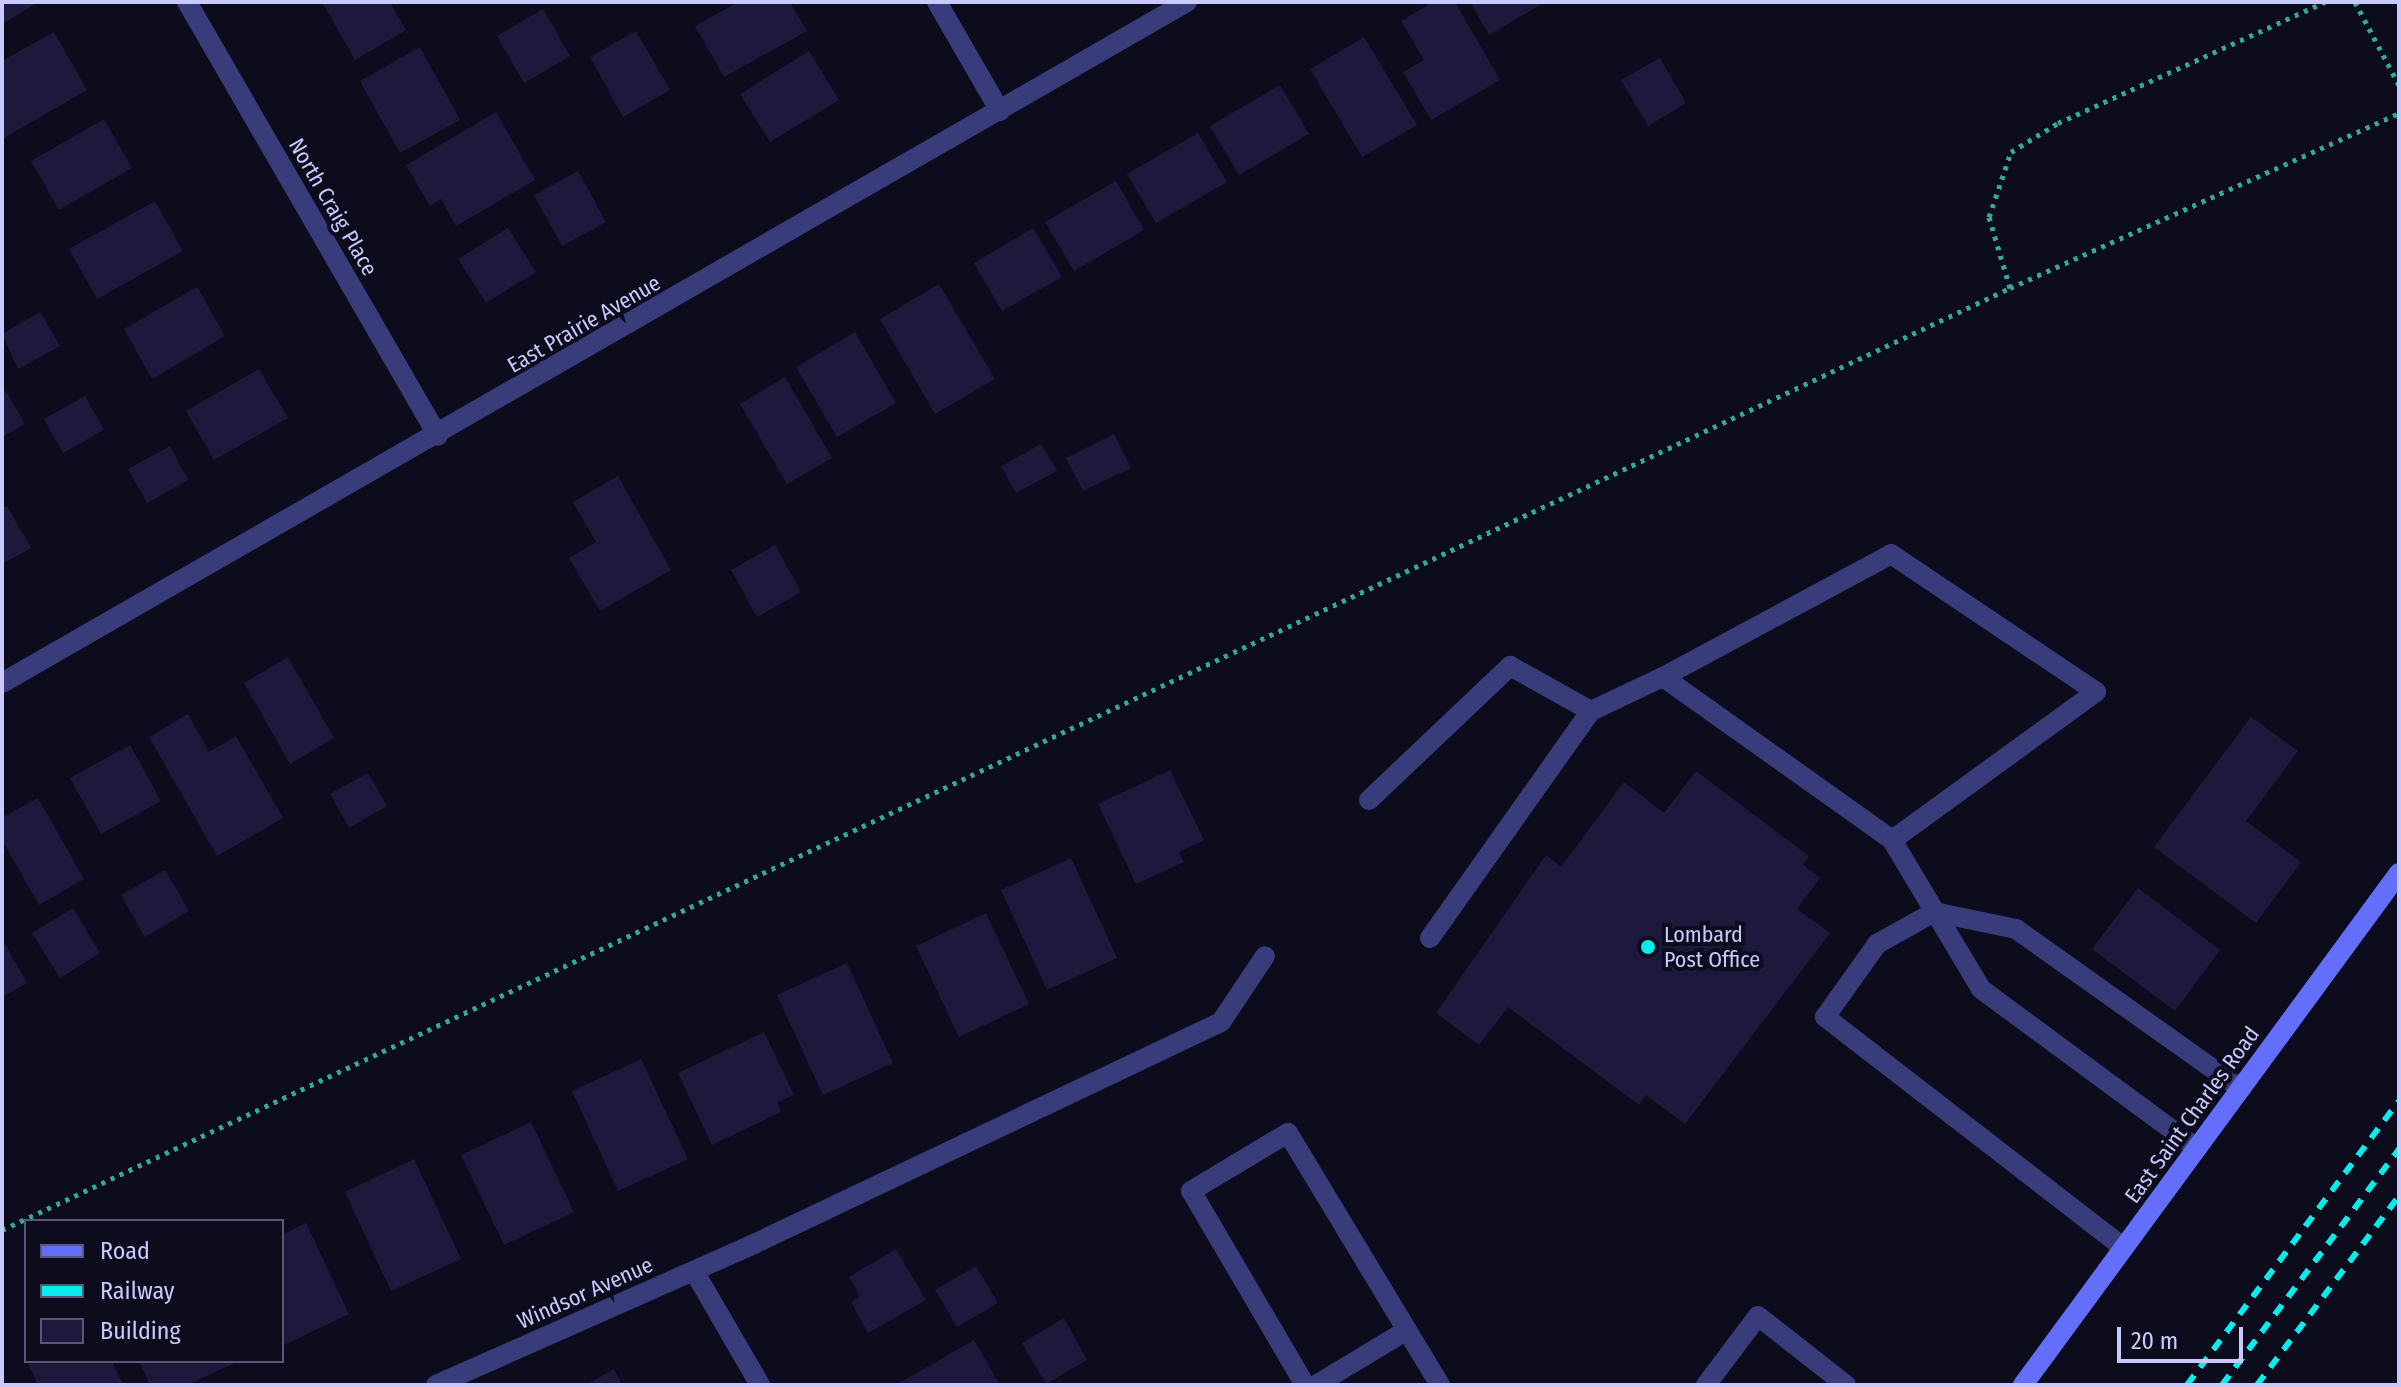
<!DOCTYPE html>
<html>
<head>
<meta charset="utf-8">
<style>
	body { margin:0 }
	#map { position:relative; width:2401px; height:1387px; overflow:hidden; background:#0d0c1d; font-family:"Fira Sans Condensed",sans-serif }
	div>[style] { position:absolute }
	.building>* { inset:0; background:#1c193d }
	.path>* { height:5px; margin-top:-2.5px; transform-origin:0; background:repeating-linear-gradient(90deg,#30ab97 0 4px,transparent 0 10px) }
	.service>* { height:20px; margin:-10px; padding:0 10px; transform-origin:10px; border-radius:10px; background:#383c7b }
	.minor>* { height:20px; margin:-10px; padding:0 10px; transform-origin:10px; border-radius:10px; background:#383c7b }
	.secondary>* { height:20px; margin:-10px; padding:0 10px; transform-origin:10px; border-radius:10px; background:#636ffb }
	.rail>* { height:6px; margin-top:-3px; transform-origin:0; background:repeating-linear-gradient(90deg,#07ecec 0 12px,transparent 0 22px) }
	.dots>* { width:22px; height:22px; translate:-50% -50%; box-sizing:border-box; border:4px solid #0d0c1d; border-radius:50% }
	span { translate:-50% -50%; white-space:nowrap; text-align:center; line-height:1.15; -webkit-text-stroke:8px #0d0c1d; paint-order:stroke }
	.street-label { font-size:22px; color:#cac9fe }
	.poi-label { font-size:22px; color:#cac9fe }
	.left { translate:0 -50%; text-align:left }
	.frame { position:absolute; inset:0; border:4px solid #cac9fe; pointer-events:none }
	.legend { position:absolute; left:24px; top:1219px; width:260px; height:144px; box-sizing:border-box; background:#0d0c1d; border:2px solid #595877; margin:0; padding:10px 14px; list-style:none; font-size:24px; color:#cac9fe }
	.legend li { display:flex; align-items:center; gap:16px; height:40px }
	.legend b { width:40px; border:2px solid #595877 }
	.scale { position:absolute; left:2117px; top:1327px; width:126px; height:36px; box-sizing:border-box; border:4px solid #cac9fe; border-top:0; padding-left:10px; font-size:24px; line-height:28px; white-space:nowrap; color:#cac9fe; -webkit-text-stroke:6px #0d0c1d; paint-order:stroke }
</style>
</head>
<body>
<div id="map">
	<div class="building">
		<i style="clip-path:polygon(2px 2px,39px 2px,2px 24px)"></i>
		<i style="clip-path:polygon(322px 2px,390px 2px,406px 30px,355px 60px)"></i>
		<i style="clip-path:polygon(738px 2px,790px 2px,807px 31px,724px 77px,695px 26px)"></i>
		<i style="clip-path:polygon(1433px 2px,1455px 2px,1500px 80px,1431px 120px,1403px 72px,1424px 60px,1401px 21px)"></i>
		<i style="clip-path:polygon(1470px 2px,1545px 2px,1489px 35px)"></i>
		<i style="clip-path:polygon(543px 9px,570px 56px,524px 83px,497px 36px)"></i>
		<i style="clip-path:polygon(636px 31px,670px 90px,623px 117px,590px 57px)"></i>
		<i style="clip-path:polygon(54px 32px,87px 90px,2px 139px,2px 61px)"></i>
		<i style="clip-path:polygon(1364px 37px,1417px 125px,1362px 157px,1310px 69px)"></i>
		<i style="clip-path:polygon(420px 47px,460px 120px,400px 153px,360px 81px)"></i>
		<i style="clip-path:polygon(809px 51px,839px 100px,770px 142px,740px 94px)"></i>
		<i style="clip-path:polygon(1660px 58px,1686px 103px,1648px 126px,1621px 80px)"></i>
		<i style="clip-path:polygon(1280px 85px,1309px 134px,1239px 175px,1210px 126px)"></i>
		<i style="clip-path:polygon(496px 112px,535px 180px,456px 226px,441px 199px,430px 206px,406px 165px)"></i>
		<i style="clip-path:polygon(104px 119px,132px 168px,59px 210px,31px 161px)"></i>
		<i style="clip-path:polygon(1198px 133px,1227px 182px,1156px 223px,1127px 174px)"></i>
		<i style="clip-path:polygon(578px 171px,606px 222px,562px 246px,534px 195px)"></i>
		<i style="clip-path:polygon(1116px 181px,1144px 230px,1074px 271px,1045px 222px)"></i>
		<i style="clip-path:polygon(155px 201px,183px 251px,97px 299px,69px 249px)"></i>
		<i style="clip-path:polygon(508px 228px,536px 272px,486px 303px,458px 259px)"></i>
		<i style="clip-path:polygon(1033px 228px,1062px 277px,1002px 311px,974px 263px)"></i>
		<i style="clip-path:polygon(939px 284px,995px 379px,935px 414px,880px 319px)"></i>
		<i style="clip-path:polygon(197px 287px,225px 336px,152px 379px,124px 329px)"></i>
		<i style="clip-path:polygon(40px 312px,60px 346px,18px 369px,2px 334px)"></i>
		<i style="clip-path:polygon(855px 332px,896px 403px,837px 437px,796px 367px)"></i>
		<i style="clip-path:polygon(259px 369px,288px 418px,214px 460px,186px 411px)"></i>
		<i style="clip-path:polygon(785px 377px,832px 458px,787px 484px,740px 404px)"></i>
		<i style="clip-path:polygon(6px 391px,25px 424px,2px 437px,2px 393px)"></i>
		<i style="clip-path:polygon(85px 396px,104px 430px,63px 453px,44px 419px)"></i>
		<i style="clip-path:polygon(1114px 434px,1131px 468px,1083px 491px,1066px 458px)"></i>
		<i style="clip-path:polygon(1041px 444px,1057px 471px,1016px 493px,1001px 466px)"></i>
		<i style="clip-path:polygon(170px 446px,188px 480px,147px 503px,128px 469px)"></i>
		<i style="clip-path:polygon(618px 476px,671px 570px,600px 611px,569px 558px,596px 542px,573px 502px)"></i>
		<i style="clip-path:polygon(7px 506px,31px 548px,2px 564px,2px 508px)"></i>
		<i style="clip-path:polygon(775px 545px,801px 592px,757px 617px,731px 570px)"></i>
		<i style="clip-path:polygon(288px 657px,334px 738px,290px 764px,244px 683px)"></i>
		<i style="clip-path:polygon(188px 714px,209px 752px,236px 736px,283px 818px,217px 856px,149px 737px)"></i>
		<i style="clip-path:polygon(2251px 717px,2298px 751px,2246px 821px,2301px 862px,2256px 923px,2154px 847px)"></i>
		<i style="clip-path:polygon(130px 745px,161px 801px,101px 834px,70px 778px)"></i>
		<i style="clip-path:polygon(1170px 770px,1204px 840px,1179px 852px,1184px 862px,1136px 884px,1098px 804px)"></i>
		<i style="clip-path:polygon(1696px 771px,1809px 856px,1803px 865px,1820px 878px,1797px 909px,1830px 933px,1685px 1124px,1646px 1095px,1639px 1105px,1508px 1007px,1479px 1045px,1436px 1013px,1546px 855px,1561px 867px,1624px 782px,1664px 813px)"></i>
		<i style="clip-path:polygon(368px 773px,387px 806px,349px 828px,330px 794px)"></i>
		<i style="clip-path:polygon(38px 798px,84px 879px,39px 905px,2px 840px,2px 818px)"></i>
		<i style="clip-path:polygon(1071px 858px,1117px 958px,1047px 990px,1001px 890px)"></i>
		<i style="clip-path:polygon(165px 870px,189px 911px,145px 937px,121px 895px)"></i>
		<i style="clip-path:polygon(2138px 888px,2220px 950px,2175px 1011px,2092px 949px)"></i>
		<i style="clip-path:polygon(73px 908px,100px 953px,60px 978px,32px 933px)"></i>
		<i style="clip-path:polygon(986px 913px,1029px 1004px,959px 1037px,916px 946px)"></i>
		<i style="clip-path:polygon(5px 944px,27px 983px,2px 997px,2px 946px)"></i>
		<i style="clip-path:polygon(847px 963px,893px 1063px,823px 1095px,777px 995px)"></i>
		<i style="clip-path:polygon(764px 1032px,794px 1095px,777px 1102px,781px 1112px,712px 1145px,678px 1073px)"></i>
		<i style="clip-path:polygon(641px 1059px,688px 1159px,618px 1191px,572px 1091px)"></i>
		<i style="clip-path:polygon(531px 1122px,574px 1212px,504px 1245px,461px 1155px)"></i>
		<i style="clip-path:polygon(414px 1159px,461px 1259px,391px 1291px,345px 1192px)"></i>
		<i style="clip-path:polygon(306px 1223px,349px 1314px,282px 1346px,282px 1235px)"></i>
		<i style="clip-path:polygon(896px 1249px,926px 1300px,868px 1333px,851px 1302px,860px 1297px,849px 1277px)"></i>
		<i style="clip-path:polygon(976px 1266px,998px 1303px,957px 1327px,935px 1290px)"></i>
		<i style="clip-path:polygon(1064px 1318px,1087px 1360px,1046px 1384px,1022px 1343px)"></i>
		<i style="clip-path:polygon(974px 1340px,1000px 1385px,896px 1385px)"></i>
		<i style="clip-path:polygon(27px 1361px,112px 1361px,123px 1385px,38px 1385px)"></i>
		<i style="clip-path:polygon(139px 1361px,239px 1361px,187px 1385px,150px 1385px)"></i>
		<i style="clip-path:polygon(614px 1369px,622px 1385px,586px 1385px)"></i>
	</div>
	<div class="path">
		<i style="left:2355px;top:2px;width:94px;rotate:62.1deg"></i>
		<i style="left:2010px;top:288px;width:74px;rotate:-106.5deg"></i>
		<i style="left:1989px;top:217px;width:69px;rotate:-71.3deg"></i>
		<i style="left:2011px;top:152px;width:55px;rotate:-31.7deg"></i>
		<i style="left:2058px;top:123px;width:293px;rotate:-24.4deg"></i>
		<i style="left:2px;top:1230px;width:2218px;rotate:-25.13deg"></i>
		<i style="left:2010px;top:288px;width:427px;rotate:-24.2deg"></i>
	</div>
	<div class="service">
		<i style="left:1663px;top:677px;width:259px;rotate:-28.3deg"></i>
		<i style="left:1891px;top:554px;width:247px;rotate:33.9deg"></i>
		<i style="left:2096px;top:692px;width:252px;rotate:144deg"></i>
		<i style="left:1369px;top:800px;width:195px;rotate:-43.5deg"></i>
		<i style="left:1510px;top:666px;width:93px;rotate:29.1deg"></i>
		<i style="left:1430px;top:938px;width:278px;rotate:-54.7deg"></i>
		<i style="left:1591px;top:711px;width:80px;rotate:-25.3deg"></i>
		<i style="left:1663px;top:677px;width:281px;rotate:35.4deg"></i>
		<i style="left:1892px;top:840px;width:174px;rotate:59.1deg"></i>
		<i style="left:1981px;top:989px;width:268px;rotate:36.4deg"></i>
		<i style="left:2124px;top:1248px;width:378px;rotate:-142.3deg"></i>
		<i style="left:1825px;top:1017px;width:90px;rotate:-54.5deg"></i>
		<i style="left:1877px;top:944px;width:65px;rotate:-29.3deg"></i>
		<i style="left:1934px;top:912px;width:84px;rotate:11.7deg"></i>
		<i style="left:2016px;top:929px;width:276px;rotate:35.4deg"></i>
		<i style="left:1305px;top:1385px;width:225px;rotate:-120.4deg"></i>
		<i style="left:1191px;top:1191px;width:113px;rotate:-30.9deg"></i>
		<i style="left:1288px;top:1133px;width:294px;rotate:58.9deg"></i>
		<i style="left:1316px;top:1385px;width:106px;rotate:-31.1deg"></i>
		<i style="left:1706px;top:1385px;width:86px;rotate:-53deg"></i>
		<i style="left:1758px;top:1316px;width:112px;rotate:38.1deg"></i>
	</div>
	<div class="minor">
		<i style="left:187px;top:2px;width:501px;rotate:59.96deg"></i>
		<i style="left:937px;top:2px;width:126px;rotate:60deg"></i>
		<i style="left:2px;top:683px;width:1367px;rotate:-29.89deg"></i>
		<i style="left:694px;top:1271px;width:132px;rotate:59.9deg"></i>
		<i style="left:436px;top:1385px;width:348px;rotate:-23.9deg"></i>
		<i style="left:754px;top:1244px;width:517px;rotate:-25.43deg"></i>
		<i style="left:1221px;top:1022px;width:79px;rotate:-56.3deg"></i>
	</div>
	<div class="secondary">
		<i style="left:2023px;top:1385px;width:635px;rotate:-53.71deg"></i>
	</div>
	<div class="rail">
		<i style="left:2187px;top:1385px;width:354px;rotate:-53.3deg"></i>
		<i style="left:2222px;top:1385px;width:295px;rotate:-53.1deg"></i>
		<i style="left:2257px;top:1385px;width:236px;rotate:-53.1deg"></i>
	</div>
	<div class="dots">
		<i style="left:1648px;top:947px;background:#07ecec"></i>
	</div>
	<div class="street-label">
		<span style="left:333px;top:207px;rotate:60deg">North Craig Place</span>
		<span style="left:584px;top:324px;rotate:-30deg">East Prairie Avenue</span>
		<span style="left:2192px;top:1115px;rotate:-54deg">East Saint Charles Road</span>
		<span style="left:585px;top:1293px;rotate:-24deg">Windsor Avenue</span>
	</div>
	<div class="poi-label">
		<span class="left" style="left:1664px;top:947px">Lombard<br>Post Office</span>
	</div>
	<div class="frame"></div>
	<ul class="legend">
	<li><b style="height:10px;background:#636ffb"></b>Road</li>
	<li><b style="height:10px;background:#07ecec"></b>Railway</li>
	<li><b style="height:22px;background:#1c193d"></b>Building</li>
	</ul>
	<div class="scale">20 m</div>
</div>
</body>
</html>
